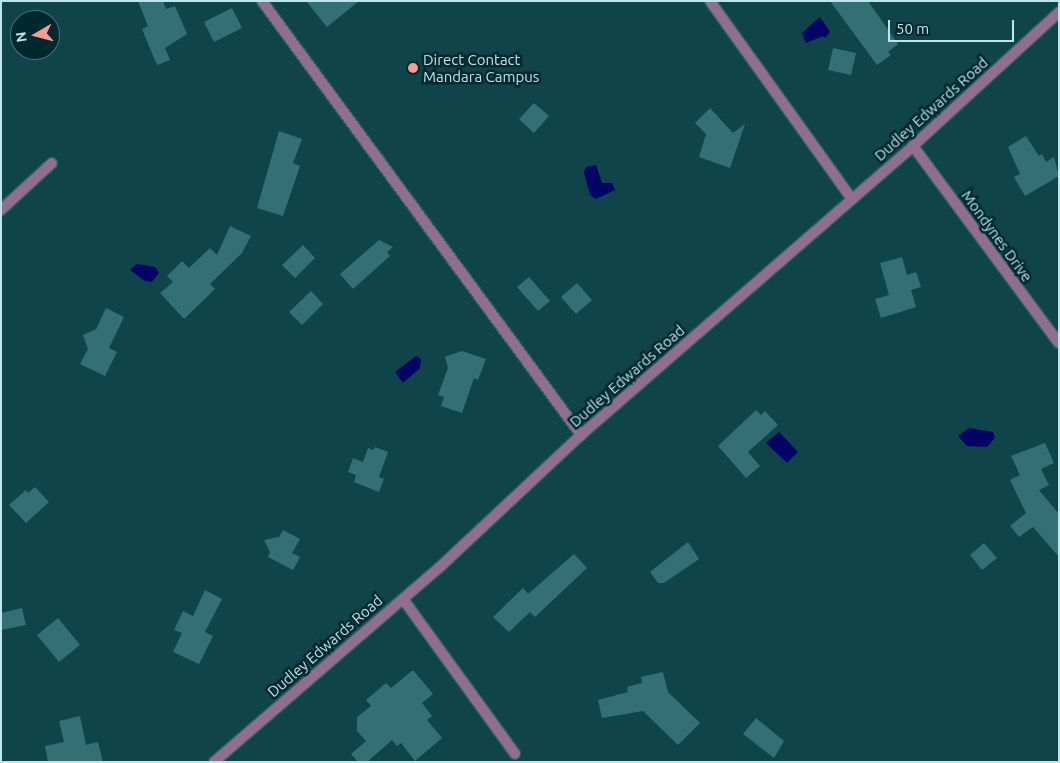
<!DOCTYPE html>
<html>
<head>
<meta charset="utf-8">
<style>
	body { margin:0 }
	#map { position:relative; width:1060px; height:763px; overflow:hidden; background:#0f444a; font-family:Ubuntu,sans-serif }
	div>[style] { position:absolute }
	.water>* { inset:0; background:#040466 }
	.building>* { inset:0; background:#346f76 }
	.roads { filter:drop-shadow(1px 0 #2e6167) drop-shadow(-1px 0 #2e6167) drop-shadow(0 1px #2e6167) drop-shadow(0 -1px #2e6167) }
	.street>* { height:10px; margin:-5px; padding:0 5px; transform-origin:5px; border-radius:5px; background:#916d91 }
	.dots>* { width:14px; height:14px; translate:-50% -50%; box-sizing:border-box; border:2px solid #00292e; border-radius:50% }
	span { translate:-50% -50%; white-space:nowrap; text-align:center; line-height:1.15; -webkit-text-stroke:5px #00292e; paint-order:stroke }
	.poi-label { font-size:15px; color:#bbe6ec }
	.left { translate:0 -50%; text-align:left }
	.street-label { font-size:15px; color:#bbe6ec }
	.frame { position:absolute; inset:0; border:2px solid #bbe6ec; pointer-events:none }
	.north { position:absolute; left:10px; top:10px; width:50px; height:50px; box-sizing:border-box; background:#00292e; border:1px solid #4b757a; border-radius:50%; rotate:262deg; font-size:14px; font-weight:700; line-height:20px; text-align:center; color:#bbe6ec }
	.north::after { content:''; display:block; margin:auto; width:18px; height:22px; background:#f59c93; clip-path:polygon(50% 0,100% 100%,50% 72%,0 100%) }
	.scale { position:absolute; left:888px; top:20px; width:126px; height:22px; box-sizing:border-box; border:2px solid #bbe6ec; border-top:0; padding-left:6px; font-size:15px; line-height:18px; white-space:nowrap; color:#bbe6ec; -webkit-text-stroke:4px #00292e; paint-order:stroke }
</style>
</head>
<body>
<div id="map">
	<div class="water">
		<i style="clip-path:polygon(820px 17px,830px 32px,825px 38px,823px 36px,806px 43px,802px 33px)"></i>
		<i style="clip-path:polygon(596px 165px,602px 183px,612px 183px,615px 190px,596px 199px,590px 195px,584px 172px,586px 167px)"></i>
		<i style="clip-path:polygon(137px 264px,155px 267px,159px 273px,152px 282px,145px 281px,130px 270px)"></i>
		<i style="clip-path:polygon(416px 356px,421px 359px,420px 368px,403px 383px,395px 372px)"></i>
		<i style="clip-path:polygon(969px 428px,993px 432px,995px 438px,987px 447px,967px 446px,958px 436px)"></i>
		<i style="clip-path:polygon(779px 432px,798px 452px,787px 463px,766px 443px)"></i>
	</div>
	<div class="building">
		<i style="clip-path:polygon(138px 1px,163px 1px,166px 9px,175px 6px,187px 34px,165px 48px,170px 60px,157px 65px,142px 29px,148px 26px)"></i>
		<i style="clip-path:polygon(306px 1px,359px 1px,327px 27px)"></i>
		<i style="clip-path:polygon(830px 1px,868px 1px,898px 44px,888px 52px,891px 55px,877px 65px)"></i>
		<i style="clip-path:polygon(232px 8px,242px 28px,214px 42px,204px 22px)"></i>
		<i style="clip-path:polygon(833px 48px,856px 53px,851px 75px,828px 70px)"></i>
		<i style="clip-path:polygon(534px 103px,549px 116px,534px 133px,519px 119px)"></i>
		<i style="clip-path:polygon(710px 108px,733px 133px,745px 124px,730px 168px,699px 157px,706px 134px,695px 123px)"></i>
		<i style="clip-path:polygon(279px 131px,302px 139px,293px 163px,300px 166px,283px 216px,257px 208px)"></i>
		<i style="clip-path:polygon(1026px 136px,1039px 156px,1042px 154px,1046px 162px,1054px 157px,1059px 176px,1025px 196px,1014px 177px,1020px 174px,1008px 147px)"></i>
		<i style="clip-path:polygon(230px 226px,251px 236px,242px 253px,210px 284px,215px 289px,184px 319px,160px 293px,173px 282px,167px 276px,182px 261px,189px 268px,210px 248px,217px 255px)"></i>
		<i style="clip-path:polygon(379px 240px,393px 247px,387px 252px,390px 256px,353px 289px,340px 274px)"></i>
		<i style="clip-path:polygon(303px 245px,315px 258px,295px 278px,282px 265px)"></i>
		<i style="clip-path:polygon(902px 257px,907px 275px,916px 272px,921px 287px,911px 290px,916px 307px,881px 318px,875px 299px,889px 295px,880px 263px)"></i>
		<i style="clip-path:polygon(529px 277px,550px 301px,538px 311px,517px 287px)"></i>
		<i style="clip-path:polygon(577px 283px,592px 300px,576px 314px,561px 297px)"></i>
		<i style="clip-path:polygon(311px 291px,323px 304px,302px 325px,289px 312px)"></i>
		<i style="clip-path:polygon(106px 308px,124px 317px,109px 348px,117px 352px,105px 376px,80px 364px,88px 349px,83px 335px,96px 329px)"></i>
		<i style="clip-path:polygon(462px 351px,486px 359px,478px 380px,474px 378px,462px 413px,441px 406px,444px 397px,438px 395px,448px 368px,445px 357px)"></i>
		<i style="clip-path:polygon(756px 410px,761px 415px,765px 411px,778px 425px,748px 452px,760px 466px,746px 478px,718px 446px)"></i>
		<i style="clip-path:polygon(1045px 443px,1054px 463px,1041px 469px,1049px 485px,1039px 490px,1059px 514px,1059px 557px,1033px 527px,1019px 537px,1010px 526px,1026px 513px,1010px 480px,1020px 475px,1011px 456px)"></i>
		<i style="clip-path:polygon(375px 447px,388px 452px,379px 477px,384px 479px,379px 492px,354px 482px,356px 475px,348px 472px,353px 458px,363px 462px,368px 448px,373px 450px)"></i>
		<i style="clip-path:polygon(35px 487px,49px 502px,26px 523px,9px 505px,26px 490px,28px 493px)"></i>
		<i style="clip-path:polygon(283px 530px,300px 539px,292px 553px,300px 557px,293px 570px,268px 557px,270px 552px,264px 540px,279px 537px)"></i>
		<i style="clip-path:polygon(688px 542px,699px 559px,664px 583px,658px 583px,650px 572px)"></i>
		<i style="clip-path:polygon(984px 543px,997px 558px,982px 570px,970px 555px)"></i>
		<i style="clip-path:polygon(574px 554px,587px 568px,535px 617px,530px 612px,509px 632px,493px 617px,523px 588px,528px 594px)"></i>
		<i style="clip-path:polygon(205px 590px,222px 599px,205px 632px,213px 636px,199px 664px,173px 652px,182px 633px,174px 630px,183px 611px,193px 616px)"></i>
		<i style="clip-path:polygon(22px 608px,26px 625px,1px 630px,1px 613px)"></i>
		<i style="clip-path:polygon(58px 618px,80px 645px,59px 662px,37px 635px)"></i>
		<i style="clip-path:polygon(413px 670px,433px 694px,422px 703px,432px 716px,427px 720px,442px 738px,415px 761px,401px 743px,397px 746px,392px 740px,367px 762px,358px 762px,351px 754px,366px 741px,357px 731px,357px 717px,371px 706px,366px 700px,386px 683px,391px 688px)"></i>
		<i style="clip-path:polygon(663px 672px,668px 692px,700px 723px,678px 745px,643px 711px,602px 718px,598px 700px,628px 692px,627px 687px,642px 683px,641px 677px)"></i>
		<i style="clip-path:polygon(80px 716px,86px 745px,98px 742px,103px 762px,48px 762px,45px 746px,64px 742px,59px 721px)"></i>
		<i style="clip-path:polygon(756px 718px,784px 741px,774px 758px,743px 734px)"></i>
	</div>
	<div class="roads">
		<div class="street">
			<i style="left:262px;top:1px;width:539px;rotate:53.68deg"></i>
			<i style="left:710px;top:1px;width:244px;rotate:54.4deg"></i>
			<i style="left:913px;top:146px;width:245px;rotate:53.5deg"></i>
			<i style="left:1px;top:210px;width:69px;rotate:-42.7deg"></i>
			<i style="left:403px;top:599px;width:191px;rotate:54.1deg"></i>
			<i style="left:214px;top:762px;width:298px;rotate:-40.8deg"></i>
			<i style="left:440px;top:567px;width:193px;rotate:-43.1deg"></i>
			<i style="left:581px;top:435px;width:440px;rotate:-41deg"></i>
			<i style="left:913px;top:146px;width:198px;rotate:-42.5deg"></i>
		</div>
	</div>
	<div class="dots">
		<i style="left:413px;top:68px;background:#f59c93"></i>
	</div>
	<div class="poi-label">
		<span class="left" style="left:423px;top:68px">Direct Contact<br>Mandara Campus</span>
	</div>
	<div class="street-label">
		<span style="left:931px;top:109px;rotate:-42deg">Dudley Edwards Road</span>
		<span style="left:997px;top:236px;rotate:54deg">Mondynes Drive</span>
		<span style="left:627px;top:376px;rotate:-41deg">Dudley Edwards Road</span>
		<span style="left:325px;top:646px;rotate:-41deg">Dudley Edwards Road</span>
	</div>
	<div class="frame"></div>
	<div class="north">N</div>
	<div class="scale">50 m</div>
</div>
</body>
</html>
